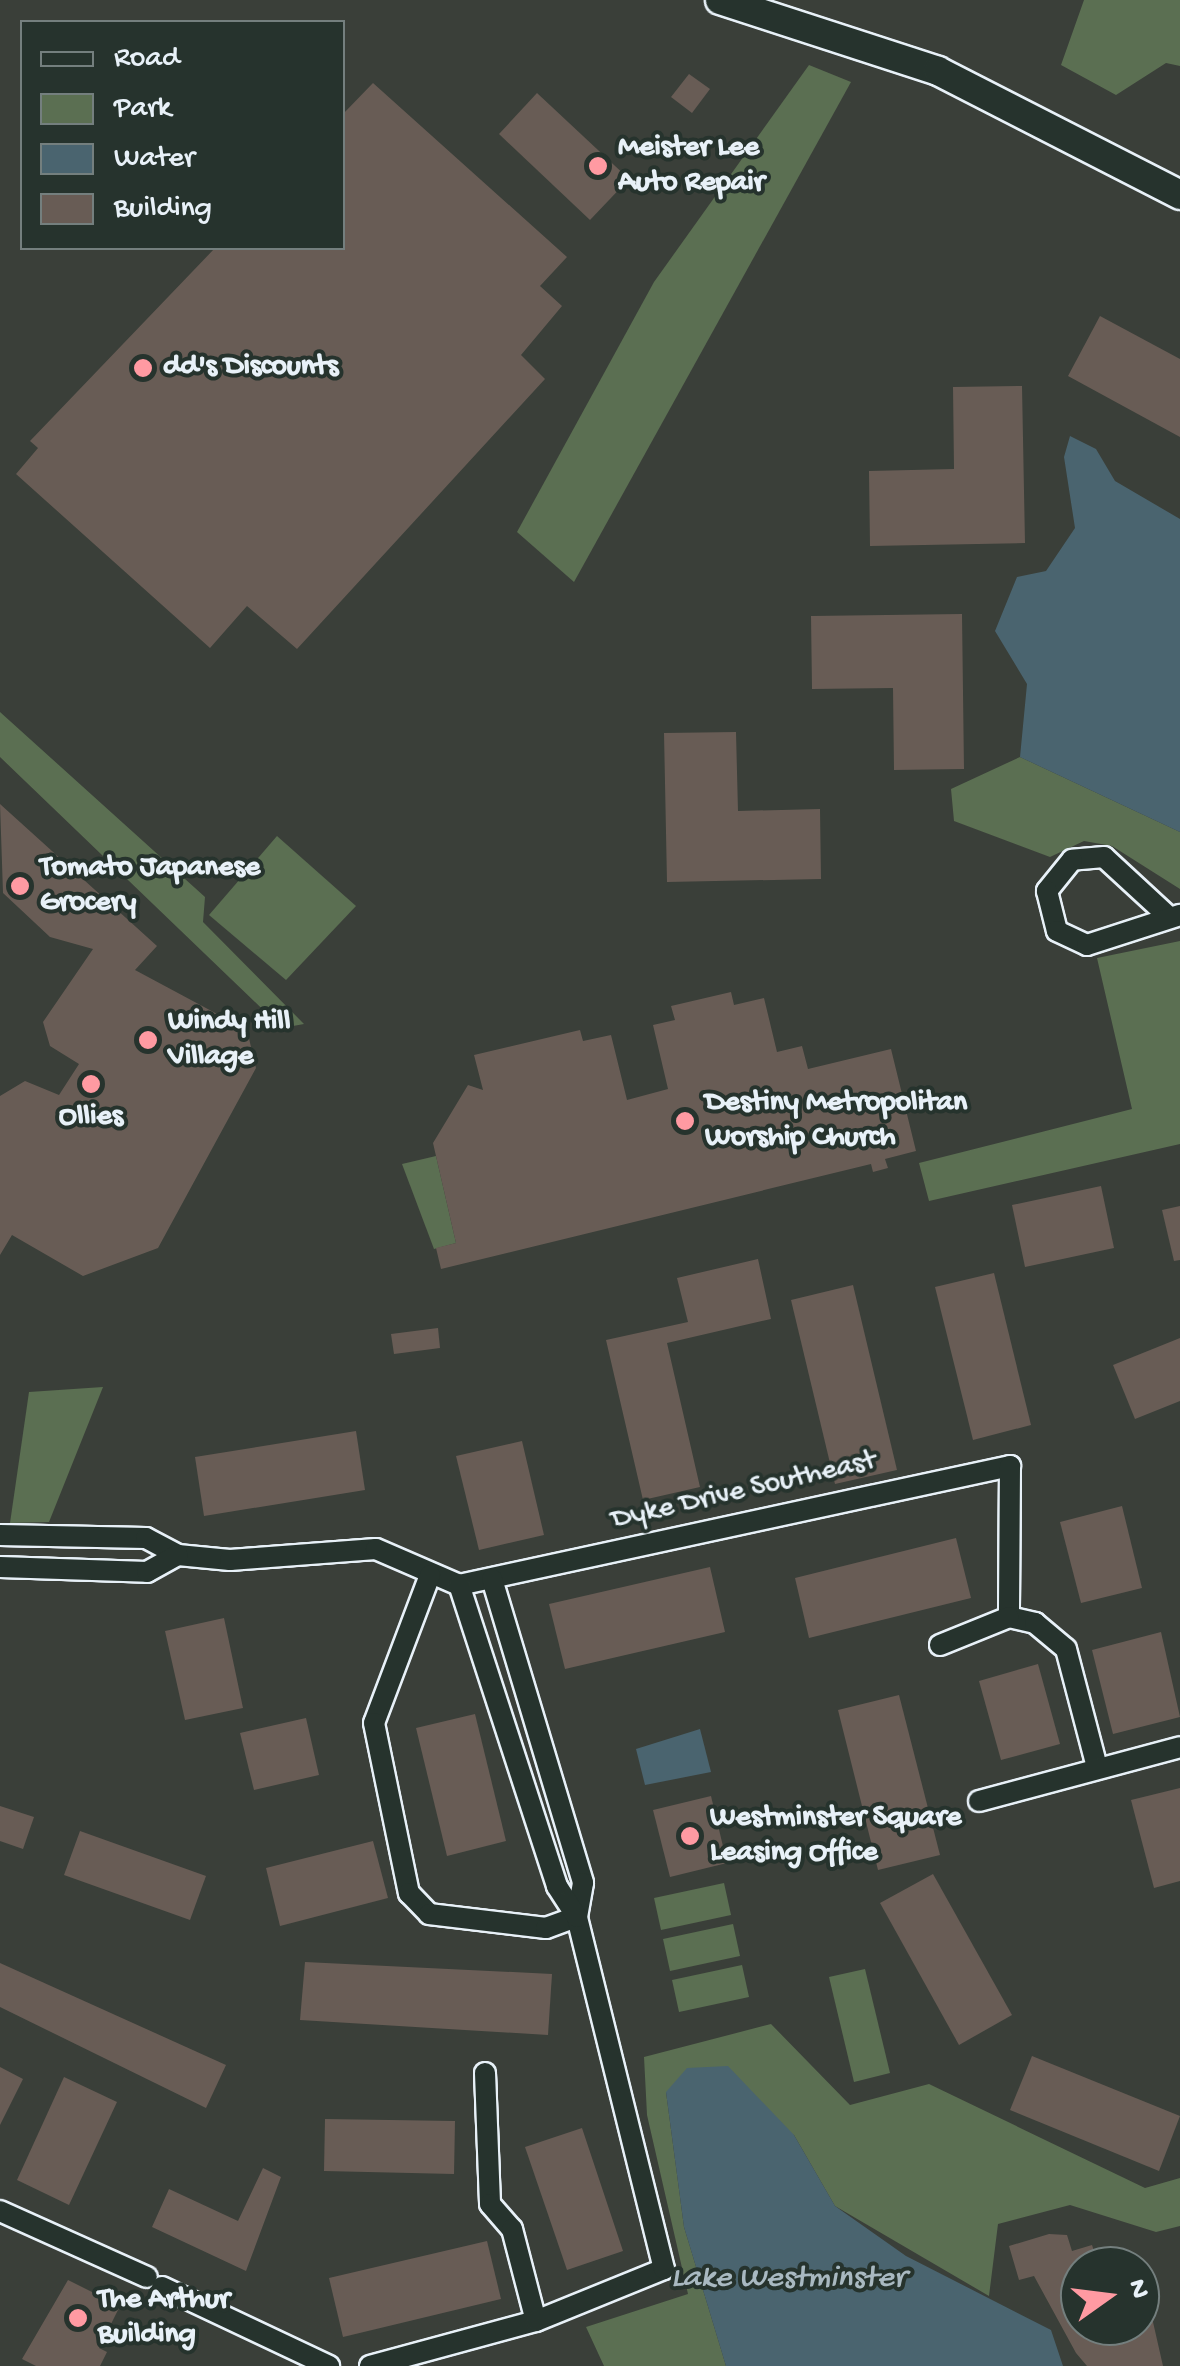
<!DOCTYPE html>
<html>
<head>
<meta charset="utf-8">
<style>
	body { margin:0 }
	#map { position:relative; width:1180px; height:2366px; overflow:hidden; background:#3a3f39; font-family:"Gochi Hand",sans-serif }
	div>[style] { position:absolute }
	.green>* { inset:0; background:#5b6f52 }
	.water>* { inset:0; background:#4a646f }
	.building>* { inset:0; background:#685c55 }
	.roads { filter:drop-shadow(2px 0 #e8f1f8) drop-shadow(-2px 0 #e8f1f8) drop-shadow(0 2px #e8f1f8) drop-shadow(0 -2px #e8f1f8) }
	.minor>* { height:20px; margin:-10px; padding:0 10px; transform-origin:10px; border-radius:10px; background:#26332d }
	.major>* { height:28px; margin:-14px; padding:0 14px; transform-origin:14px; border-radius:14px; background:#26332d }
	.dots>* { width:28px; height:28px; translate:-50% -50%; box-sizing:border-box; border:5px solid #26332d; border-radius:50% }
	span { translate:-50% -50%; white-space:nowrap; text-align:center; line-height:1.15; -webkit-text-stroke:8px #26332d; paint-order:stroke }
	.poi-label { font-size:30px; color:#e8f1f8; font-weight:700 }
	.left { translate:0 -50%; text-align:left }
	.street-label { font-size:30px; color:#e8f1f8 }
	.water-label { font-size:32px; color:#a9b9c1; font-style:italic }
	.legend { position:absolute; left:20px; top:20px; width:325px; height:230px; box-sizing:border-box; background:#26332d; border:2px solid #747f7e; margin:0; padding:12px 18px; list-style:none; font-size:30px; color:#e8f1f8 }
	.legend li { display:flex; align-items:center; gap:20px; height:50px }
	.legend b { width:50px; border:2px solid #747f7e }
	.north { position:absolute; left:1060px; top:2246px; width:100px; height:100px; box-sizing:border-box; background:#26332d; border:2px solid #747f7e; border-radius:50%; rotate:76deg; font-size:28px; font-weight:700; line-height:40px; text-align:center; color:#e8f1f8 }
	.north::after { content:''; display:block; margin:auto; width:35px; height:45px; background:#ff9aa2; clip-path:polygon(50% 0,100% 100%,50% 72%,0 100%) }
</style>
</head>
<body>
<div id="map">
	<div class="green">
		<i style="clip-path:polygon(1084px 0,1180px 0,1180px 66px,1166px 63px,1116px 95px,1061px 65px)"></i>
		<i style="clip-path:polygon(809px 65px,851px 82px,574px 582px,517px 532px,654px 282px)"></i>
		<i style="clip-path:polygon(0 712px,205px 897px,203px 922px,304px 1024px,282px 1028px,0 757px)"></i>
		<i style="clip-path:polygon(1020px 757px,1180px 832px,1180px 889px,1112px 846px,1084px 841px,1050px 857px,954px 821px,951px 789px)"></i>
		<i style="clip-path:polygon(277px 836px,356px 906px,286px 980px,209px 915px)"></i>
		<i style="clip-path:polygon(1180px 941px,1180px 1144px,929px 1201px,919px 1163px,1132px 1109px,1097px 958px)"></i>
		<i style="clip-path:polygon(436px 1156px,456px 1243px,434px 1249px,402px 1164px)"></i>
		<i style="clip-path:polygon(103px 1387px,49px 1522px,10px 1523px,29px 1392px)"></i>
		<i style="clip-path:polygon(724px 1883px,731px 1915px,661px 1930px,654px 1898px)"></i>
		<i style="clip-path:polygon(733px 1924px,740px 1956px,670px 1971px,663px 1939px)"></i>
		<i style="clip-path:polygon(742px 1965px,749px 1997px,679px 2012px,672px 1980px)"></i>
		<i style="clip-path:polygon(865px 1969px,890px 2073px,854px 2082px,829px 1977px)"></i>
		<i style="clip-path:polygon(771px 2024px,850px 2105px,929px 2084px,1145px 2188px,1180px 2178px,1180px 2226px,1156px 2232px,1070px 2205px,998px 2224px,989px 2296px,835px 2206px,794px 2135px,666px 2092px,684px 2227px,726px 2366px,604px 2366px,586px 2327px,688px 2294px,647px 2115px,644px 2057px)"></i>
	</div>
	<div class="water">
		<i style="clip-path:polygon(1070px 436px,1096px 449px,1115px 481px,1180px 519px,1180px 832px,1020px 757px,1027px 684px,995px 631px,1017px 577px,1046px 571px,1075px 528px,1064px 457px)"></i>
		<i style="clip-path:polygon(700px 1729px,711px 1772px,645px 1785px,636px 1749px)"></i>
		<i style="clip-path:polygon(728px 2066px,794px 2135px,835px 2206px,906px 2256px,1051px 2330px,1063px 2366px,726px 2366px,684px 2227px,666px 2092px,687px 2068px)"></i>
	</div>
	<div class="building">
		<i style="clip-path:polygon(689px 74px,710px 89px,692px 113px,671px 97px)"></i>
		<i style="clip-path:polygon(373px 83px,567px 257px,540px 286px,562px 306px,521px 355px,545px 379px,297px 649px,247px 606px,210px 648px,16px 474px,38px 448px,30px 441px,215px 248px,342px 248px,342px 115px)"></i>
		<i style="clip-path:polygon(537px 93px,629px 179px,590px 220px,499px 134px)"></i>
		<i style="clip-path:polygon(1100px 316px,1180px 359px,1180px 437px,1068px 376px)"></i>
		<i style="clip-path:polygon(1022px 386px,1025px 543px,870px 546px,869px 471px,954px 469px,953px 387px)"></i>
		<i style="clip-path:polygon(962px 614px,964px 769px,894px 770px,893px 688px,812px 689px,811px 616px)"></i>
		<i style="clip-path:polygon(736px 732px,738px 811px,820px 809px,821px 879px,667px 882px,664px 733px)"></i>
		<i style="clip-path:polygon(0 804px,157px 946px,135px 970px,247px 1030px,256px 1068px,158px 1248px,83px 1276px,12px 1235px,0 1255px,0 1096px,25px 1081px,59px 1095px,79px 1064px,50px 1046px,43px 1022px,93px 949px,50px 937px,3px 893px)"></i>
		<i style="clip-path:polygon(731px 992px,734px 1005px,764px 998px,777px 1052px,802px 1046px,808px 1069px,891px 1049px,916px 1151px,885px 1159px,888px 1168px,873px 1172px,871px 1164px,441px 1269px,436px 1248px,456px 1243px,433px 1143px,468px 1085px,483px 1090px,474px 1055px,580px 1030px,583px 1041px,611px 1035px,627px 1100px,668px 1089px,653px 1025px,675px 1020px,671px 1006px)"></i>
		<i style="clip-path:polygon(1101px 1186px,1114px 1248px,1025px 1267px,1012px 1205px)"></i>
		<i style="clip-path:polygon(1180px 1206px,1180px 1260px,1174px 1261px,1162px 1210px)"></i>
		<i style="clip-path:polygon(758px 1259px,771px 1319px,667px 1343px,700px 1487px,643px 1500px,606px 1340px,688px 1322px,677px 1278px)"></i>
		<i style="clip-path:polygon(994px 1273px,1031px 1425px,973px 1440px,935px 1287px)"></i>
		<i style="clip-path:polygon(853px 1285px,897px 1470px,835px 1484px,791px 1300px)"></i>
		<i style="clip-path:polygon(438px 1328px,440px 1348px,394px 1354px,391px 1334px)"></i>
		<i style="clip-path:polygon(1180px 1338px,1180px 1401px,1135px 1419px,1113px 1365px)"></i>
		<i style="clip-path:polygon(356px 1431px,365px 1490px,204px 1516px,195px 1457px)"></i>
		<i style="clip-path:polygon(522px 1441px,544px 1535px,479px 1550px,456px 1456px)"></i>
		<i style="clip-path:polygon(1122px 1506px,1142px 1588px,1081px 1603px,1060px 1522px)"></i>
		<i style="clip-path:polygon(956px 1538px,971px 1598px,809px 1638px,795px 1578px)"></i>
		<i style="clip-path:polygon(710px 1567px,725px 1632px,565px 1669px,549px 1604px)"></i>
		<i style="clip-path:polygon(224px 1618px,243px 1708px,185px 1720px,165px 1631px)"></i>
		<i style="clip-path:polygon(1161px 1632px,1180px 1717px,1113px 1734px,1092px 1650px)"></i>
		<i style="clip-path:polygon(1038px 1664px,1060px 1744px,1001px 1760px,979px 1681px)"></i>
		<i style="clip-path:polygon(899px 1695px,940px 1855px,878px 1870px,838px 1710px)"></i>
		<i style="clip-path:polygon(475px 1714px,506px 1841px,447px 1856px,416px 1728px)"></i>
		<i style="clip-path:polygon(306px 1718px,319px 1775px,254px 1790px,240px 1733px)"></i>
		<i style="clip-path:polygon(1180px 1788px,1180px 1881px,1154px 1888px,1131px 1800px)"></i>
		<i style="clip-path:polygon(711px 1796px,727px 1863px,670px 1877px,653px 1810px)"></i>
		<i style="clip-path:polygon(0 1806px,34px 1817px,23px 1849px,0 1841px)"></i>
		<i style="clip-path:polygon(80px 1831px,206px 1876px,190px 1920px,64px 1875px)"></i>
		<i style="clip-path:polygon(373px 1841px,388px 1898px,280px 1926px,266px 1868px)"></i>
		<i style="clip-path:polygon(933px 1874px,1012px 2015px,959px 2045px,880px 1903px)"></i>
		<i style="clip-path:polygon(305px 1962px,552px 1974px,548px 2035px,300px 2020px)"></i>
		<i style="clip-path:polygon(0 1963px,226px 2065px,206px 2108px,0 2007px)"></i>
		<i style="clip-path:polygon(1032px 2056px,1180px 2116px,1159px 2171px,1010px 2110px)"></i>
		<i style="clip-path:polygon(0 2067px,23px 2079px,0 2125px)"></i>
		<i style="clip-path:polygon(64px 2077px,117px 2102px,69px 2205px,17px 2180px)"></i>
		<i style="clip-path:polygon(325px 2119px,455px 2121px,454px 2174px,324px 2171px)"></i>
		<i style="clip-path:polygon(582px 2128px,623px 2251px,567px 2270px,525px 2147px)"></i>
		<i style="clip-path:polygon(263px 2168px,281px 2177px,246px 2271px,152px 2227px,169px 2189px,238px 2221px)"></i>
		<i style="clip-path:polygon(1049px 2234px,1067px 2235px,1072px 2251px,1092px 2245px,1099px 2266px,1080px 2266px,1080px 2323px,1070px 2326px,1153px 2322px,1163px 2366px,1087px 2366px,1076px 2353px,1034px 2276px,1019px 2280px,1009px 2246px)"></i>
		<i style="clip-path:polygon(487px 2241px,501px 2299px,343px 2337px,329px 2278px)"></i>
		<i style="clip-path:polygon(68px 2280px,120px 2306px,99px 2348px,107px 2352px,100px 2366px,36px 2366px,22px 2359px)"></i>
	</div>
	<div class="roads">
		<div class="minor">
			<i style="left:1169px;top:917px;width:88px;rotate:-137.3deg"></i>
			<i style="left:1104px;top:857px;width:32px;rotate:175deg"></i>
			<i style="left:1072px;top:860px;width:40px;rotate:129deg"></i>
			<i style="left:1047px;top:891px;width:41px;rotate:76deg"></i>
			<i style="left:1057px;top:931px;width:33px;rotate:25deg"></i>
			<i style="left:1087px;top:945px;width:98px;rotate:-17.9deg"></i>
			<i style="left:0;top:1535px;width:146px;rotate:1.2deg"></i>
			<i style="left:146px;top:1538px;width:36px;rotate:28deg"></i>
			<i style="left:178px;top:1555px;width:52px;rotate:5.5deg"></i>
			<i style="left:230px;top:1560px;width:146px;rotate:-4.3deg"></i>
			<i style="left:376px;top:1549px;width:90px;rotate:23.4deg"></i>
			<i style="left:459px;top:1585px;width:564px;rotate:-12.19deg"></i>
			<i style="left:1010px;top:1466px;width:151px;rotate:90.4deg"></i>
			<i style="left:1009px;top:1617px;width:27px;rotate:13deg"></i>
			<i style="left:1035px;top:1623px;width:40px;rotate:40deg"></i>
			<i style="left:1066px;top:1649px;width:122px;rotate:75.3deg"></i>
			<i style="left:0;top:1567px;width:147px;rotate:1.9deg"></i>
			<i style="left:147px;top:1572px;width:35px;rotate:-29deg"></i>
			<i style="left:430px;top:1575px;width:158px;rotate:110.7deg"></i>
			<i style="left:374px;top:1723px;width:174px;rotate:78.4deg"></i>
			<i style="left:409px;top:1893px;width:29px;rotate:46deg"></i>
			<i style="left:429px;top:1914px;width:118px;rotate:6.8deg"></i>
			<i style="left:546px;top:1928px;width:33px;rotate:-20deg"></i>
			<i style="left:492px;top:1579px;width:317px;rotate:73.3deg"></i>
			<i style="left:583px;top:1883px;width:35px;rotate:100deg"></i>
			<i style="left:940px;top:1645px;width:74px;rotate:-22.1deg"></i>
			<i style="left:979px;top:1801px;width:208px;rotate:-15deg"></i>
			<i style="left:485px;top:2073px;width:131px;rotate:87.8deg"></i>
			<i style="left:490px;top:2204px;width:33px;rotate:49deg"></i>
			<i style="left:512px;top:2229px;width:95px;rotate:75.4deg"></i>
			<i style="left:0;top:2211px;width:161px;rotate:24.2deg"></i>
			<i style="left:162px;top:2287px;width:185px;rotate:25.3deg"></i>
			<i style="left:370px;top:2366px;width:172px;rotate:-15.2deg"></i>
			<i style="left:536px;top:2321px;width:138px;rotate:-22.1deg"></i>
			<i style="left:664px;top:2269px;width:363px;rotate:-103.9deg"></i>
			<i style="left:577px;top:1917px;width:37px;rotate:-123deg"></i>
			<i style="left:557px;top:1886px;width:317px;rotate:-108deg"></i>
		</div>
		<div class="major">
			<i style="left:720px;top:0;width:229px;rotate:18deg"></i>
			<i style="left:938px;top:71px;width:272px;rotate:27.1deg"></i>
		</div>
	</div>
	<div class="dots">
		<i style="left:598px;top:166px;background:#ff9aa2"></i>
		<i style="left:143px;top:368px;background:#ff9aa2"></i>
		<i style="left:20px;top:886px;background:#ff9aa2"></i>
		<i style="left:148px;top:1040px;background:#ff9aa2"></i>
		<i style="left:91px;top:1084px;background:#ff9aa2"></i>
		<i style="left:685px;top:1121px;background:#ff9aa2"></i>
		<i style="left:690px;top:1836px;background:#ff9aa2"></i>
		<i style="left:78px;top:2318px;background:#ff9aa2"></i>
	</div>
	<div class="poi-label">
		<span class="left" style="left:618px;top:166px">Meister Lee<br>Auto Repair</span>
		<span class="left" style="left:163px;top:368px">dd's Discounts</span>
		<span class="left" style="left:40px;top:886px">Tomato Japanese<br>Grocery</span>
		<span class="left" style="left:168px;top:1040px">Windy Hill<br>Village</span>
		<span class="left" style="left:705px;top:1121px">Destiny Metropolitan<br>Worship Church</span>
		<span style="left:91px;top:1118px">Ollies</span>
		<span class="left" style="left:710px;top:1836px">Westminster Square<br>Leasing Office</span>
		<span class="left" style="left:98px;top:2318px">The Arthur<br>Building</span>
	</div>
	<div class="street-label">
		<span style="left:744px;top:1492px;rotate:-13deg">Dyke Drive Southeast</span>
	</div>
	<div class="water-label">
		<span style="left:788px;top:2279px">Lake Westminster</span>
	</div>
	<ul class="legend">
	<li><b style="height:12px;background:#26332d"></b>Road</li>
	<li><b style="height:28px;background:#5b6f52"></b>Park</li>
	<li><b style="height:28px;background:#4a646f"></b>Water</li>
	<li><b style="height:28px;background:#685c55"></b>Building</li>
	</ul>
	<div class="north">N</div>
</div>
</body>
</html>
